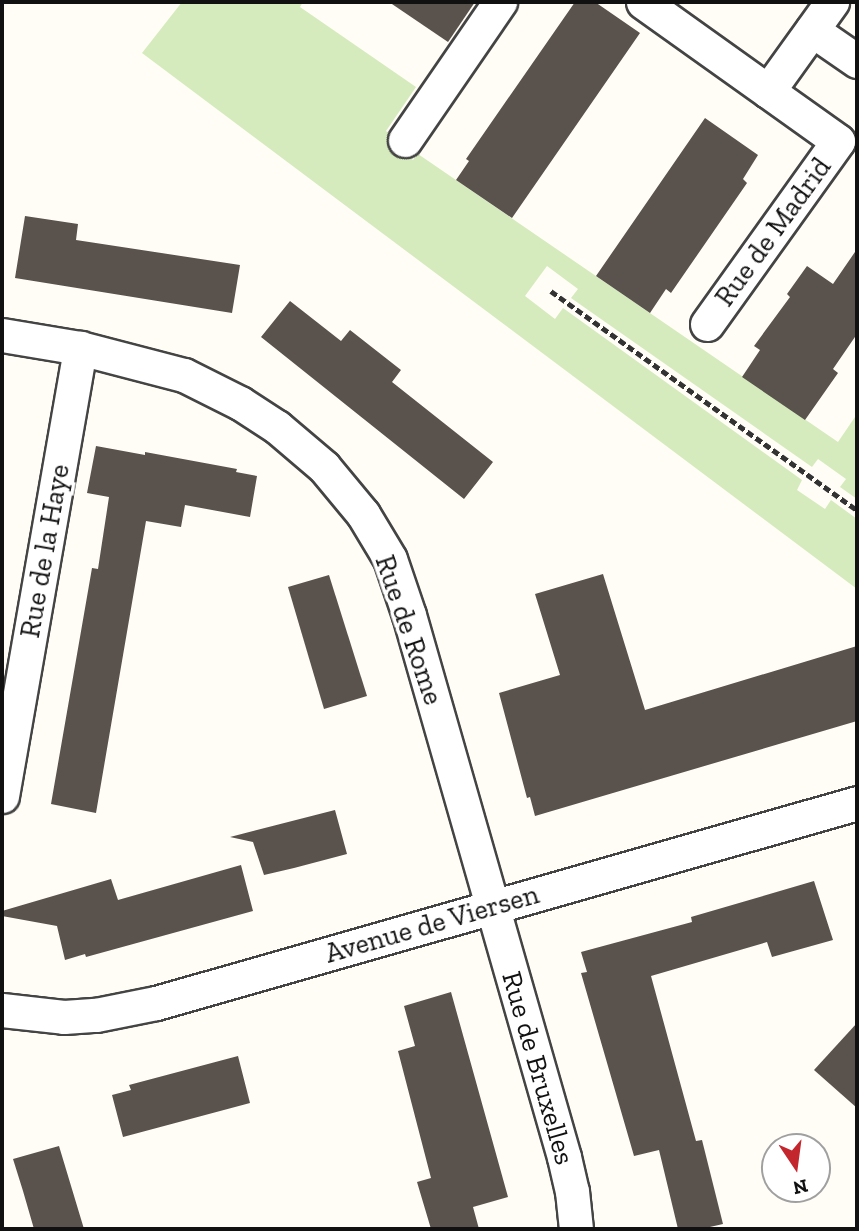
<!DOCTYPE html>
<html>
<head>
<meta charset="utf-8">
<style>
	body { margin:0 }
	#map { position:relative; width:859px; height:1231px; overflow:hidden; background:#fffdf5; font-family:"Zilla Slab",serif }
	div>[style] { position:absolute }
	.green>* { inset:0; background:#d5ebbd }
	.building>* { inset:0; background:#5a524d }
	.path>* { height:4.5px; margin-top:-2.25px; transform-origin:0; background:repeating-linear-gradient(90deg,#333 0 7px,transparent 0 10.5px) }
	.roads { filter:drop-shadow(2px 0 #444) drop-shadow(-2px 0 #444) drop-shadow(0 2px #444) drop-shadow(0 -2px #444) }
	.minor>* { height:33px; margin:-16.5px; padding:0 16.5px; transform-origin:16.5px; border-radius:16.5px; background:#fff }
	span { translate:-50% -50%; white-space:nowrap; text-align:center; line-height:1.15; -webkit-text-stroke:7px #fff; paint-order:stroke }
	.street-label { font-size:28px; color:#111 }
	.frame { position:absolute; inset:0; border:4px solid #111; pointer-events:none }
	.north { position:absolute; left:761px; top:1133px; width:70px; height:70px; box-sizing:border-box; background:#fff; border:2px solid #a0a0a0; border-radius:50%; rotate:167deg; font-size:19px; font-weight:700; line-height:28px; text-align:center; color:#111 }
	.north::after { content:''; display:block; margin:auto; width:24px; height:32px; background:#c4262e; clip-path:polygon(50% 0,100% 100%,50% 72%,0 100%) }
</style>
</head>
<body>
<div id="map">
	<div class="green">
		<i style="clip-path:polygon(182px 2px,303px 2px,300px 7px,416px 87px,386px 131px,394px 137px,390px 144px,413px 160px,418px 154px,838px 442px,857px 414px,857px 499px,840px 487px,846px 479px,818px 459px,812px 467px,571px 298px,578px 289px,547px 266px,525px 296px,555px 319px,563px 308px,802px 480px,797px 490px,825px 509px,831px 500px,857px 519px,857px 589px,142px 53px)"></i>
	</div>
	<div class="building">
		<i style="clip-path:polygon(389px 2px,475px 2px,448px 42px)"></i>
		<i style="clip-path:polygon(575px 2px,595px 2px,640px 33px,512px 218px,456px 180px,469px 161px,466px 159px)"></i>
		<i style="clip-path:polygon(705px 118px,758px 155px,743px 179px,747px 183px,671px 293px,666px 289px,650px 313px,596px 276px)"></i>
		<i style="clip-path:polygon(25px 216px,78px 224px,76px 240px,240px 265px,232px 313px,15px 278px)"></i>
		<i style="clip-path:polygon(857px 249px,857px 334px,833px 369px,838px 373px,805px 420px,742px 377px,760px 350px,754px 346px,790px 297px,787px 294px,807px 266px,833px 284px)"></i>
		<i style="clip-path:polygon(290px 301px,341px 341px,350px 330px,401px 370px,392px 382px,493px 462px,464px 499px,261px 337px)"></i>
		<i style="clip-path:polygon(96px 446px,145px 455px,145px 452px,237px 469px,236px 472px,257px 476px,250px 517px,185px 505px,181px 527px,146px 521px,96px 813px,51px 804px,92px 568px,98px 569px,109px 497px,87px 493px)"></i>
		<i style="clip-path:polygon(603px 574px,645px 710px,857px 646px,857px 721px,535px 816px,530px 797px,527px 798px,499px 693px,560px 675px,535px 594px)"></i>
		<i style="clip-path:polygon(329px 575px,367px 696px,324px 709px,288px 587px)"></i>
		<i style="clip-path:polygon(335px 810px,347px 854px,294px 868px,264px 875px,253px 842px,230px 837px)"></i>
		<i style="clip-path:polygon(241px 865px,253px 911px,86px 957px,85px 954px,65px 960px,57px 926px,2px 916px,2px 911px,111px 879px,118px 900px)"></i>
		<i style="clip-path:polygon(814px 881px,833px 940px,772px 957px,767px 942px,651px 976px,696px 1141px,702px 1140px,723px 1224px,701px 1229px,678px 1229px,659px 1150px,634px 1156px,581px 973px,587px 972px,581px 952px,692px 922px,691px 917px)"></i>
		<i style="clip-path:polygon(451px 992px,508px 1197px,473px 1207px,479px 1229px,431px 1229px,417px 1182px,431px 1178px,398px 1051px,415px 1046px,404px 1006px)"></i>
		<i style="clip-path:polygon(857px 1023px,857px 1108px,814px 1070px)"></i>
		<i style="clip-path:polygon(238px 1056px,250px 1103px,123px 1137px,112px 1095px,131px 1090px,129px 1085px)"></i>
		<i style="clip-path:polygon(59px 1146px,84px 1229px,34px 1229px,23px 1191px,13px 1159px)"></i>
	</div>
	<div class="path">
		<i style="left:551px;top:291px;width:376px;rotate:35.6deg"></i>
	</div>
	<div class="roads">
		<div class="minor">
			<i style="left:643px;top:2px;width:153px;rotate:35.5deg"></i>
			<i style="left:768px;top:91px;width:110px;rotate:-54.3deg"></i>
			<i style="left:812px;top:30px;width:55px;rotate:34.6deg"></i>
			<i style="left:405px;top:140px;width:168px;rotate:-55.5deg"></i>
			<i style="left:707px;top:324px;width:225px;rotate:-54.4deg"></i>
			<i style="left:838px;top:141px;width:86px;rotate:-144.5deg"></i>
			<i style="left:2px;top:335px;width:79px;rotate:9.5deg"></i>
			<i style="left:80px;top:348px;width:107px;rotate:14.6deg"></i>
			<i style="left:184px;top:375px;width:63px;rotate:26.6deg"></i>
			<i style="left:240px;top:403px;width:44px;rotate:33deg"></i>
			<i style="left:277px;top:427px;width:62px;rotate:40.4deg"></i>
			<i style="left:324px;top:467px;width:61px;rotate:50.3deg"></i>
			<i style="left:363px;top:514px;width:52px;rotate:59deg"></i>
			<i style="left:390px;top:559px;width:59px;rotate:71.3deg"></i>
			<i style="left:409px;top:615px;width:564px;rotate:74.04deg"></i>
			<i style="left:564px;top:1157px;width:35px;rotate:77deg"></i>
			<i style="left:572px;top:1191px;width:38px;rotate:84deg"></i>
			<i style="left:2px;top:796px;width:455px;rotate:-80.1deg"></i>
			<i style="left:2px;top:1010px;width:62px;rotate:6.4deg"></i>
			<i style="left:64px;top:1017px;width:32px;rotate:-4deg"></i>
			<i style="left:96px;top:1015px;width:61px;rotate:-11.3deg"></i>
			<i style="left:156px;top:1003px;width:729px;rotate:-15.92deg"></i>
		</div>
	</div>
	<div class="street-label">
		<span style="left:773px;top:232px;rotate:-54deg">Rue de Madrid</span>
		<span style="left:45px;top:551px;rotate:-80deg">Rue de la Haye</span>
		<span style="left:409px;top:630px;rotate:71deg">Rue de Rome</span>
		<span style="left:432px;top:924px;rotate:-16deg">Avenue de Viersen</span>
		<span style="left:538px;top:1068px;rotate:74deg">Rue de Bruxelles</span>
	</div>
	<div class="frame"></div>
	<div class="north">N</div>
</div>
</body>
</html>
